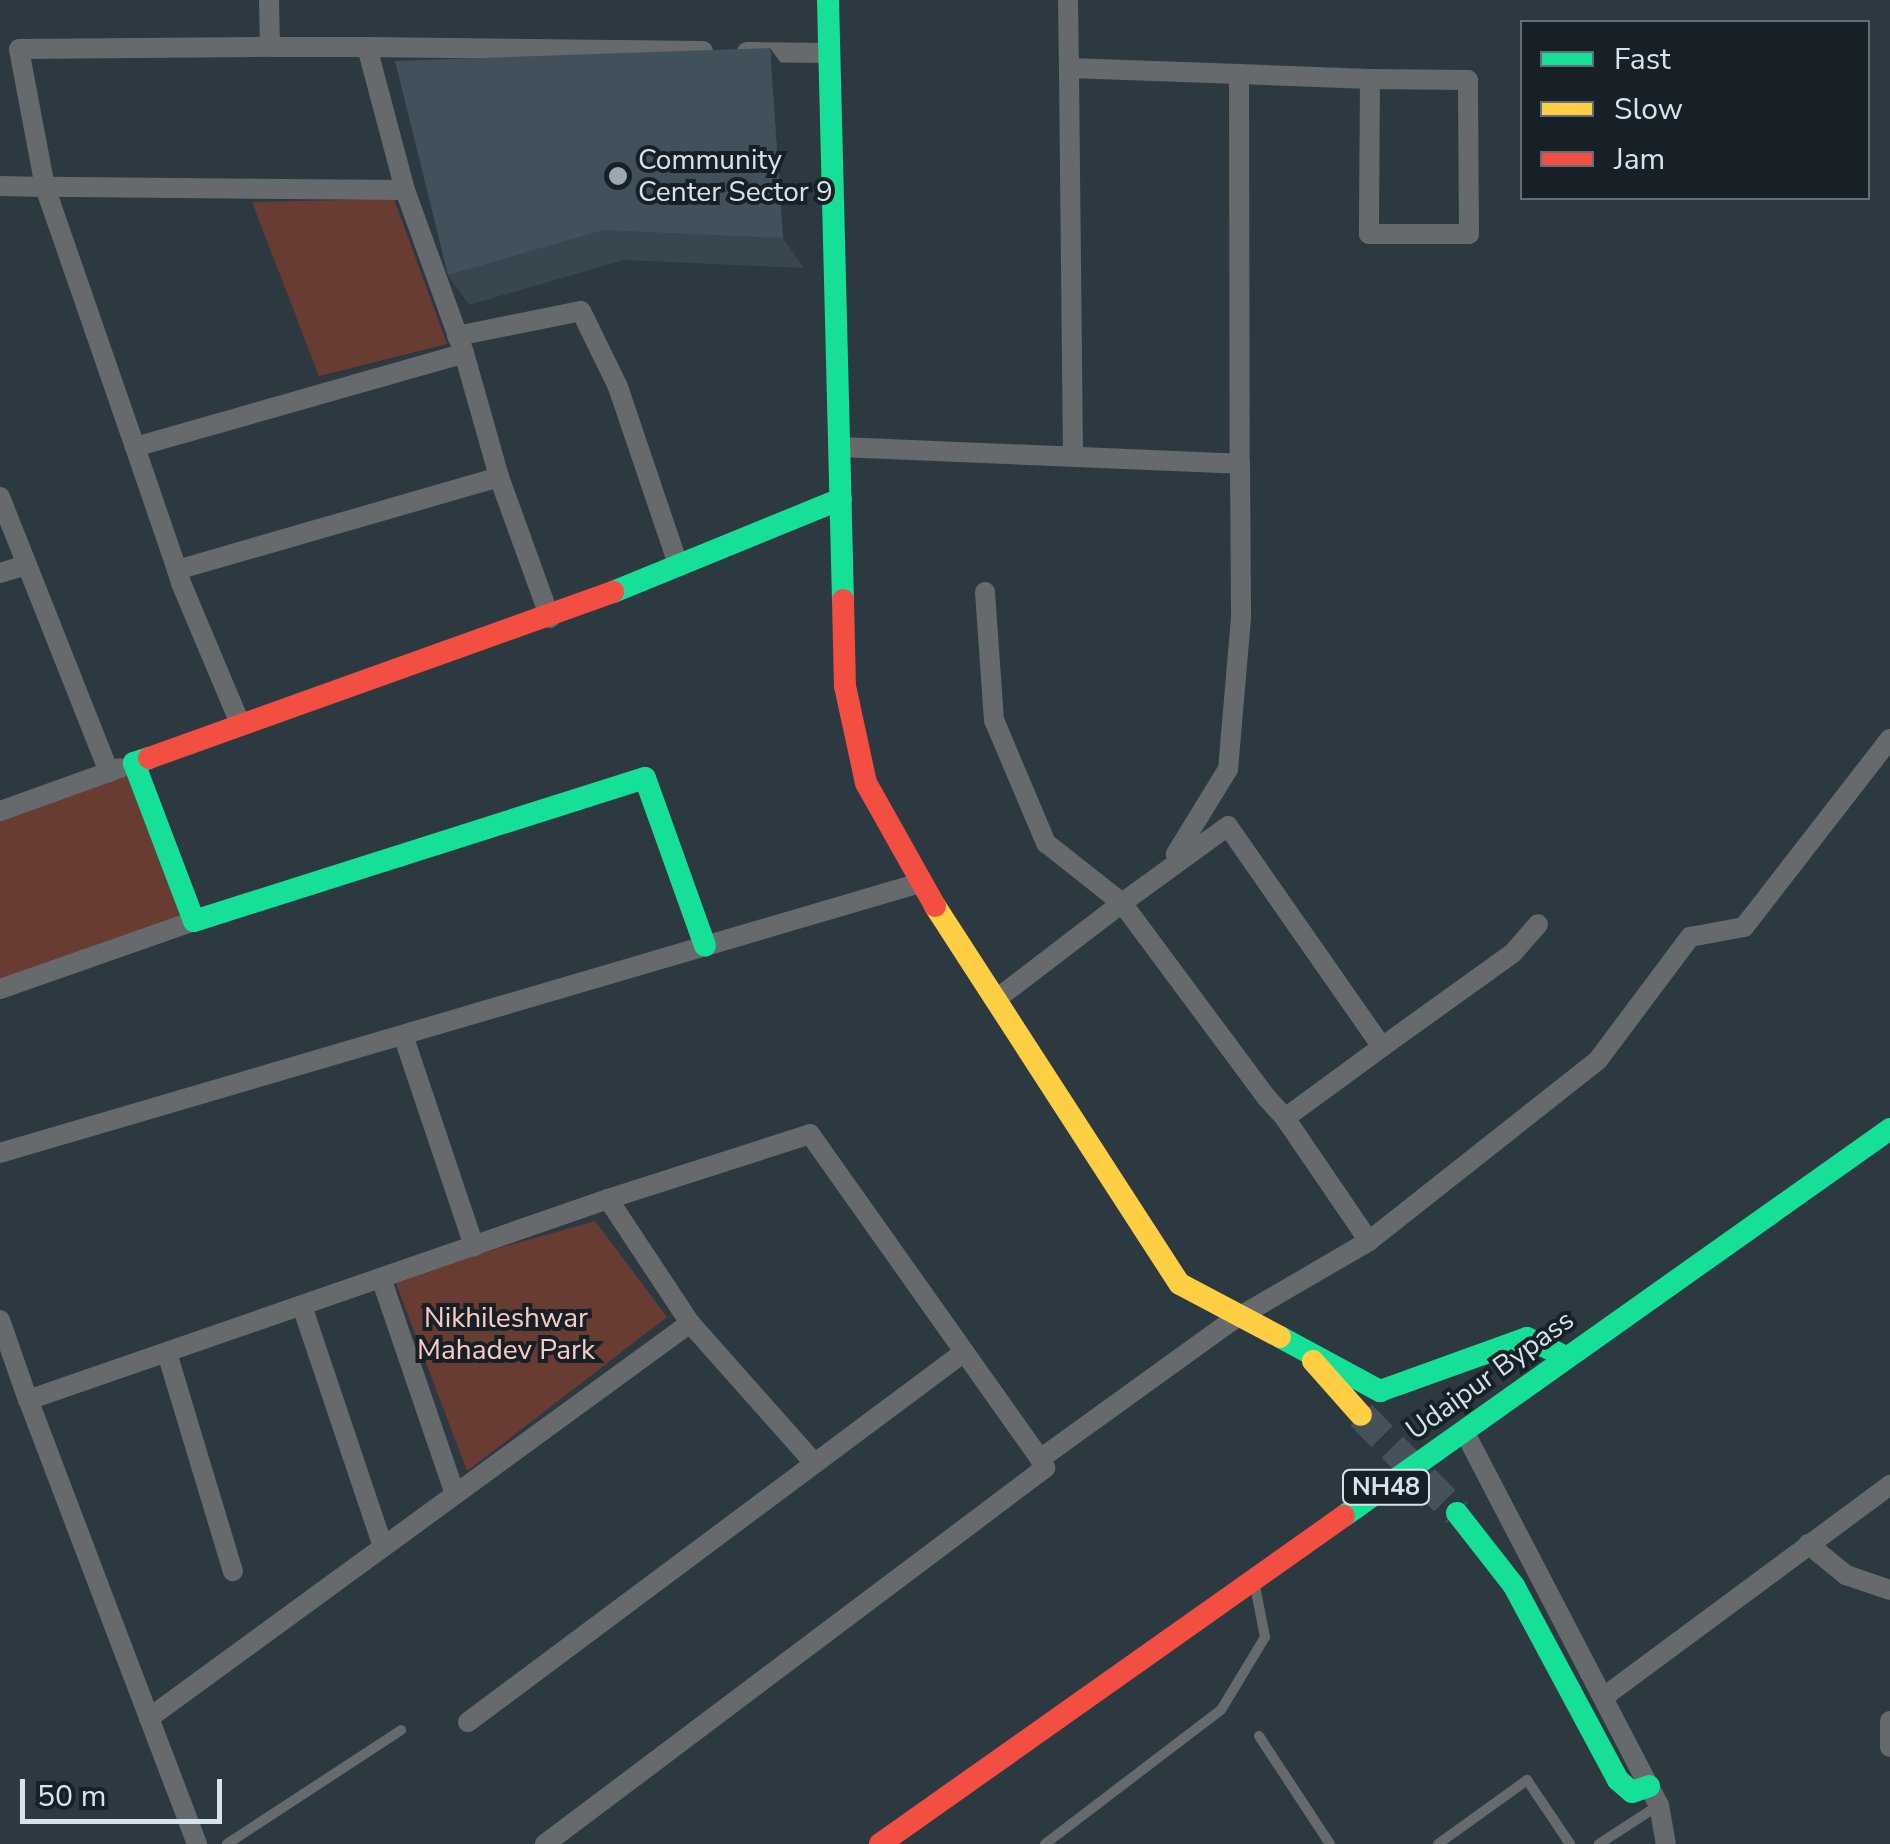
<!DOCTYPE html>
<html>
<head>
<meta charset="utf-8">
<style>
	body { margin:0 }
	#map { position:relative; width:1890px; height:1844px; overflow:hidden; background:#2d3941; font-family:"Nunito Sans",sans-serif }
	div>[style] { position:absolute }
	.green>* { inset:0; background:#693c33 }
	.secondary-tunnel>* { height:30px; margin-top:-15px; transform-origin:0; background:repeating-linear-gradient(90deg,#46525b 0 30px,transparent 0 45px) }
	.lane>* { height:10px; margin:-5px; padding:0 5px; transform-origin:5px; border-radius:5px; background:#666a6d }
	.street>* { height:20px; margin:-10px; padding:0 10px; transform-origin:10px; border-radius:10px; background:#666a6d }
	.fast>* { height:22px; margin:-11px; padding:0 11px; transform-origin:11px; border-radius:11px; background:#16e098 }
	.slow>* { height:22px; margin:-11px; padding:0 11px; transform-origin:11px; border-radius:11px; background:#ffcf43 }
	.jam>* { height:22px; margin:-11px; padding:0 11px; transform-origin:11px; border-radius:11px; background:#f24e42 }
	.wall>* { inset:0; background:#37464f }
	.shaded-wall>* { inset:0; background:#2d3940 }
	.building>* { inset:0; background:#40515c }
	.dots>* { width:28px; height:28px; translate:-50% -50%; box-sizing:border-box; border:5px solid #172027; border-radius:50% }
	span { translate:-50% -50%; white-space:nowrap; text-align:center; line-height:1.15; -webkit-text-stroke:8px #172027; paint-order:stroke }
	.shield-label span { padding:2px 8px; background:#172027; border:2px solid; border-radius:8px; -webkit-text-stroke-width:0 }
	.shield-label { font-size:25px; color:#d7e3ec; font-weight:700 }
	.poi-label { font-size:28px; color:#d7e3ec }
	.left { translate:0 -50%; text-align:left }
	.park-label { font-size:28px; color:#facbc1 }
	.street-label { font-size:28px; color:#d7e3ec }
	.legend { position:absolute; left:1520px; top:20px; width:350px; height:180px; box-sizing:border-box; background:#172027; border:2px solid #646e76; margin:0; padding:12px 18px; list-style:none; font-size:30px; color:#d7e3ec }
	.legend li { display:flex; align-items:center; gap:20px; height:50px }
	.legend b { width:50px; border:2px solid #646e76 }
	.scale { position:absolute; left:20px; top:1779px; width:202px; height:45px; box-sizing:border-box; border:5px solid #d7e3ec; border-top:0; padding-left:12px; font-size:30px; line-height:35px; white-space:nowrap; color:#d7e3ec; -webkit-text-stroke:8px #172027; paint-order:stroke }
</style>
</head>
<body>
<div id="map">
	<div class="green">
		<i style="clip-path:polygon(394px 199px,447px 344px,319px 376px,252px 202px)"></i>
		<i style="clip-path:polygon(137px 771px,180px 917px,0 980px,0 811px)"></i>
		<i style="clip-path:polygon(595px 1221px,667px 1317px,467px 1471px,394px 1278px)"></i>
	</div>
	<div class="secondary-tunnel">
		<i style="left:1361px;top:1415px;width:137px;rotate:45.6deg"></i>
	</div>
	<div class="lane">
		<i style="left:1259px;top:1736px;width:129px;rotate:56.7deg"></i>
		<i style="left:227px;top:1844px;width:208px;rotate:-33.2deg"></i>
		<i style="left:1045px;top:1844px;width:221px;rotate:-37.3deg"></i>
		<i style="left:1221px;top:1710px;width:85px;rotate:-58.9deg"></i>
		<i style="left:1265px;top:1637px;width:52px;rotate:-101.1deg"></i>
		<i style="left:1438px;top:1844px;width:110px;rotate:-35.7deg"></i>
		<i style="left:1527px;top:1780px;width:77px;rotate:56.1deg"></i>
		<i style="left:1599px;top:1844px;width:72px;rotate:-33deg"></i>
	</div>
	<div class="street">
		<i style="left:269px;top:0;width:47px;rotate:88.8deg"></i>
		<i style="left:270px;top:47px;width:97px"></i>
		<i style="left:1068px;top:0;width:68px;rotate:89.2deg"></i>
		<i style="left:747px;top:52px;width:80px;rotate:0.7deg"></i>
		<i style="left:1239px;top:74px;width:131px;rotate:2.2deg"></i>
		<i style="left:1370px;top:79px;width:155px;rotate:90.4deg"></i>
		<i style="left:1369px;top:234px;width:100px"></i>
		<i style="left:1469px;top:234px;width:154px;rotate:-90.4deg"></i>
		<i style="left:1468px;top:80px;width:98px;rotate:-179.4deg"></i>
		<i style="left:0;top:186px;width:45px;rotate:1.3deg"></i>
		<i style="left:45px;top:187px;width:140px;rotate:-100.7deg"></i>
		<i style="left:19px;top:49px;width:251px;rotate:-0.5deg"></i>
		<i style="left:405px;top:190px;width:148px;rotate:-104.9deg"></i>
		<i style="left:367px;top:47px;width:336px;rotate:0.7deg"></i>
		<i style="left:457px;top:336px;width:126px;rotate:-11.4deg"></i>
		<i style="left:581px;top:311px;width:85px;rotate:64deg"></i>
		<i style="left:618px;top:387px;width:187px;rotate:71.3deg"></i>
		<i style="left:464px;top:353px;width:129px;rotate:74.2deg"></i>
		<i style="left:135px;top:447px;width:342px;rotate:-15.9deg"></i>
		<i style="left:464px;top:353px;width:173px;rotate:-109.9deg"></i>
		<i style="left:405px;top:190px;width:360px;rotate:-179.5deg"></i>
		<i style="left:45px;top:187px;width:275px;rotate:70.9deg"></i>
		<i style="left:135px;top:447px;width:130px;rotate:71.1deg"></i>
		<i style="left:177px;top:570px;width:14px;rotate:73deg"></i>
		<i style="left:181px;top:583px;width:155px;rotate:67.2deg"></i>
		<i style="left:840px;top:447px;width:400px;rotate:2.4deg"></i>
		<i style="left:1240px;top:464px;width:154px;rotate:89.6deg"></i>
		<i style="left:1241px;top:618px;width:152px;rotate:94.9deg"></i>
		<i style="left:1228px;top:769px;width:100px;rotate:121.5deg"></i>
		<i style="left:1073px;top:456px;width:388px;rotate:-90.6deg"></i>
		<i style="left:1069px;top:68px;width:170px;rotate:2deg"></i>
		<i style="left:1239px;top:74px;width:390px;rotate:89.9deg"></i>
		<i style="left:0;top:497px;width:73px;rotate:68.3deg"></i>
		<i style="left:177px;top:570px;width:335px;rotate:-16.1deg"></i>
		<i style="left:499px;top:477px;width:150px;rotate:70.1deg"></i>
		<i style="left:0;top:573px;width:28px;rotate:-17deg"></i>
		<i style="left:27px;top:565px;width:223px;rotate:68.4deg"></i>
		<i style="left:985px;top:592px;width:128px;rotate:86deg"></i>
		<i style="left:994px;top:720px;width:134px;rotate:67.1deg"></i>
		<i style="left:1046px;top:843px;width:97px;rotate:38.3deg"></i>
		<i style="left:1122px;top:903px;width:243px;rotate:53.4deg"></i>
		<i style="left:1267px;top:1098px;width:27px;rotate:48deg"></i>
		<i style="left:1285px;top:1118px;width:120px;rotate:-36.2deg"></i>
		<i style="left:1382px;top:1047px;width:269px;rotate:-124.9deg"></i>
		<i style="left:1228px;top:826px;width:131px;rotate:144deg"></i>
		<i style="left:1122px;top:903px;width:160px;rotate:142.6deg"></i>
		<i style="left:0;top:811px;width:127px;rotate:-19.7deg"></i>
		<i style="left:0;top:989px;width:206px;rotate:-19.3deg"></i>
		<i style="left:403px;top:1035px;width:223px;rotate:71.4deg"></i>
		<i style="left:1382px;top:1047px;width:161px;rotate:-35.7deg"></i>
		<i style="left:1513px;top:953px;width:38px;rotate:-49deg"></i>
		<i style="left:1285px;top:1118px;width:149px;rotate:55.7deg"></i>
		<i style="left:1369px;top:1241px;width:292px;rotate:-38.3deg"></i>
		<i style="left:1598px;top:1060px;width:154px;rotate:-53.2deg"></i>
		<i style="left:1690px;top:937px;width:55px;rotate:-10.5deg"></i>
		<i style="left:1744px;top:927px;width:238px;rotate:-52.2deg"></i>
		<i style="left:0;top:1153px;width:959px;rotate:-16.36deg"></i>
		<i style="left:608px;top:1199px;width:212px;rotate:-17.8deg"></i>
		<i style="left:810px;top:1134px;width:398px;rotate:54.7deg"></i>
		<i style="left:1040px;top:1459px;width:234px;rotate:-35.8deg"></i>
		<i style="left:1230px;top:1322px;width:161px;rotate:-30.2deg"></i>
		<i style="left:381px;top:1278px;width:228px;rotate:71.1deg"></i>
		<i style="left:302px;top:1306px;width:254px;rotate:71.4deg"></i>
		<i style="left:0;top:1320px;width:85px;rotate:70.7deg"></i>
		<i style="left:167px;top:1353px;width:228px;rotate:73.2deg"></i>
		<i style="left:1464px;top:1431px;width:422px;rotate:62.5deg"></i>
		<i style="left:1659px;top:1805px;width:40px;rotate:80deg"></i>
		<i style="left:1808px;top:1544px;width:49px;rotate:39.2deg"></i>
		<i style="left:1846px;top:1575px;width:46px;rotate:18.8deg"></i>
		<i style="left:1605px;top:1696px;width:355px;rotate:-36.5deg"></i>
		<i style="left:149px;top:1718px;width:670px;rotate:-36.13deg"></i>
		<i style="left:1890px;top:1721px;width:26px;rotate:90deg"></i>
		<i style="left:468px;top:1722px;width:619px;rotate:-36.72deg"></i>
		<i style="left:197px;top:1844px;width:475px;rotate:-110.8deg"></i>
		<i style="left:28px;top:1400px;width:614px;rotate:-19.11deg"></i>
		<i style="left:608px;top:1199px;width:149px;rotate:56.5deg"></i>
		<i style="left:690px;top:1323px;width:188px;rotate:48.4deg"></i>
		<i style="left:545px;top:1844px;width:626px;rotate:-36.94deg"></i>
		<i style="left:1045px;top:1468px;width:10px;rotate:-119deg"></i>
	</div>
	<div class="fast">
		<i style="left:828px;top:0;width:600px;rotate:88.57deg"></i>
		<i style="left:613px;top:592px;width:246px;rotate:-22.2deg"></i>
		<i style="left:149px;top:758px;width:16px;rotate:162deg"></i>
		<i style="left:134px;top:763px;width:169px;rotate:69.2deg"></i>
		<i style="left:194px;top:921px;width:473px;rotate:-17.6deg"></i>
		<i style="left:645px;top:778px;width:178px;rotate:70.3deg"></i>
		<i style="left:1280px;top:1337px;width:114px;rotate:28.4deg"></i>
		<i style="left:1380px;top:1391px;width:156px;rotate:-19.8deg"></i>
		<i style="left:1527px;top:1338px;width:43px;rotate:26deg"></i>
		<i style="left:1457px;top:1513px;width:93px;rotate:52deg"></i>
		<i style="left:1514px;top:1586px;width:220px;rotate:61.8deg"></i>
		<i style="left:1618px;top:1780px;width:18px;rotate:41deg"></i>
		<i style="left:1632px;top:1792px;width:18px;rotate:-19deg"></i>
		<i style="left:1344px;top:1516px;width:669px;rotate:-35.33deg"></i>
	</div>
	<div class="slow">
		<i style="left:935px;top:906px;width:450px;rotate:57.1deg"></i>
		<i style="left:1180px;top:1284px;width:113px;rotate:27.9deg"></i>
		<i style="left:1313px;top:1361px;width:72px;rotate:48.4deg"></i>
	</div>
	<div class="jam">
		<i style="left:843px;top:600px;width:86px;rotate:88.7deg"></i>
		<i style="left:845px;top:686px;width:99px;rotate:77.8deg"></i>
		<i style="left:866px;top:783px;width:141px;rotate:60.7deg"></i>
		<i style="left:149px;top:758px;width:493px;rotate:-19.7deg"></i>
		<i style="left:880px;top:1844px;width:568px;rotate:-35.26deg"></i>
	</div>
	<div class="wall">
		<i style="clip-path:polygon(792px 78px,804px 268px,624px 260px,469px 305px,448px 275px)"></i>
	</div>
	<div class="shaded-wall">
		<i style="clip-path:polygon(770px 48px,792px 78px,804px 268px,783px 238px)"></i>
	</div>
	<div class="building">
		<i style="clip-path:polygon(770px 48px,783px 238px,603px 230px,448px 275px,395px 61px)"></i>
	</div>
	<div class="dots">
		<i style="left:618px;top:176px;background:#9ca8b0"></i>
	</div>
	<div class="shield-label">
		<span style="left:1386px;top:1487px">NH48</span>
	</div>
	<div class="poi-label">
		<span class="left" style="left:638px;top:176px">Community<br>Center Sector 9</span>
	</div>
	<div class="park-label">
		<span style="left:506px;top:1334px">Nikhileshwar<br>Mahadev Park</span>
	</div>
	<div class="street-label">
		<span style="left:1490px;top:1375px;rotate:-36deg">Udaipur Bypass</span>
	</div>
	<ul class="legend">
	<li><b style="height:12px;background:#16e098"></b>Fast</li>
	<li><b style="height:12px;background:#ffcf43"></b>Slow</li>
	<li><b style="height:12px;background:#f24e42"></b>Jam</li>
	</ul>
	<div class="scale">50 m</div>
</div>
</body>
</html>
